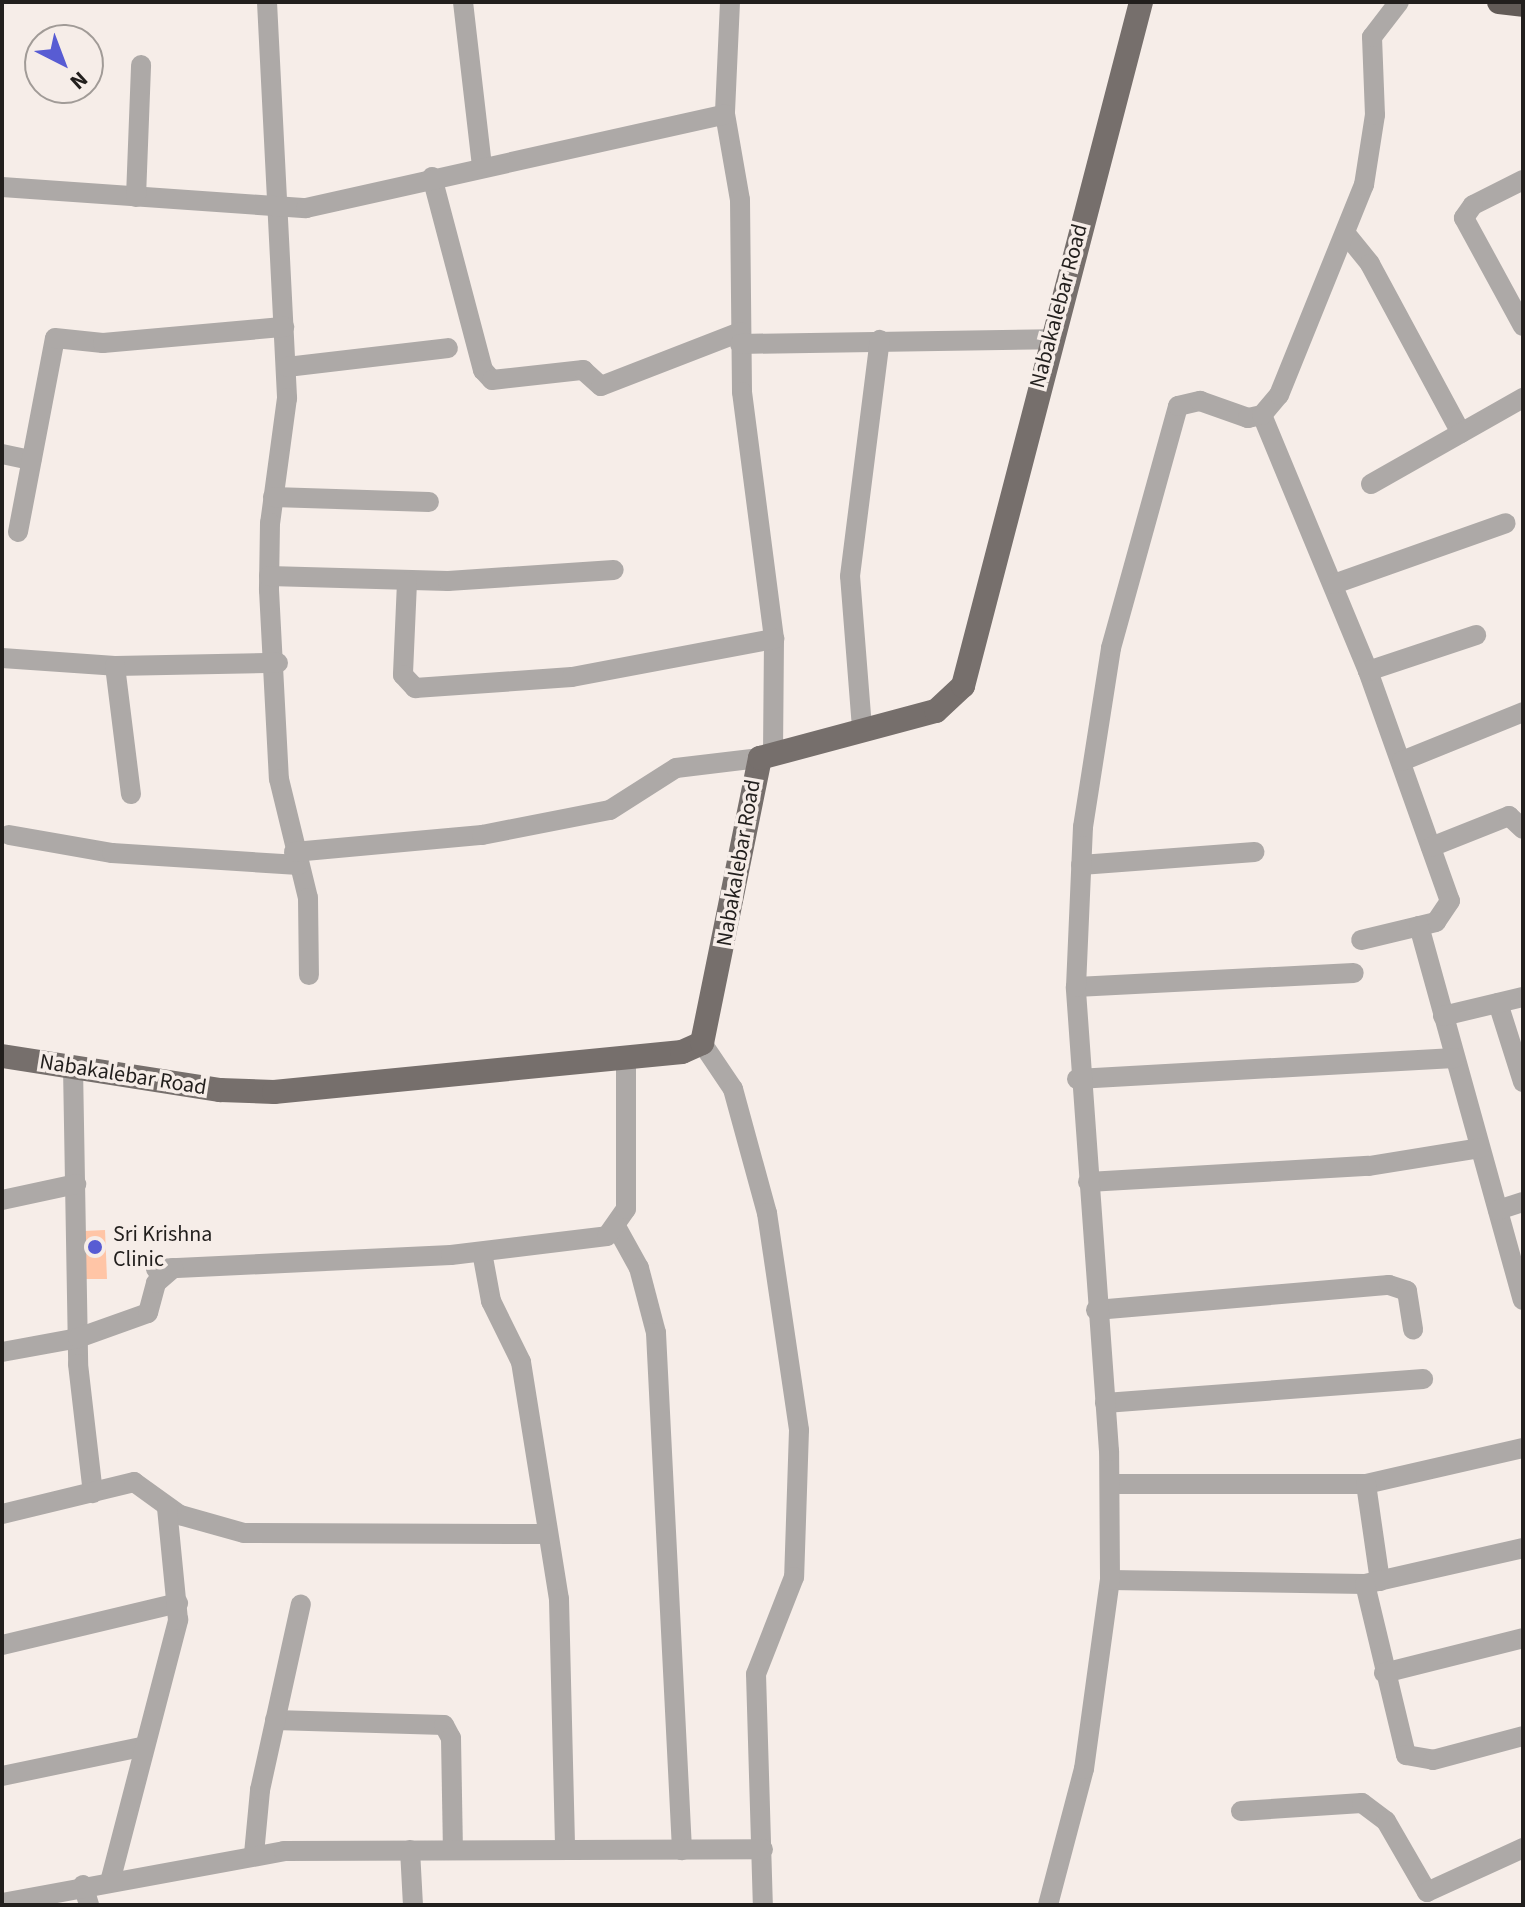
<!DOCTYPE html>
<html>
<head>
<meta charset="utf-8">
<style>
	body { margin:0 }
	#map { position:relative; width:1525px; height:1907px; overflow:hidden; background:#f6ede8; font-family:"Source Sans 3",sans-serif }
	div>[style] { position:absolute }
	.building>* { inset:0; background:#ffc5a6 }
	.minor>* { height:20px; margin:-10px; padding:0 10px; transform-origin:10px; border-radius:10px; background:#ada9a7 }
	.major>* { height:24px; margin:-12px; padding:0 12px; transform-origin:12px; border-radius:12px; background:#766f6c }
	.highway>* { height:24px; margin:-12px; padding:0 12px; transform-origin:12px; border-radius:12px; background:#625b57 }
	.dots>* { width:22px; height:22px; translate:-50% -50%; box-sizing:border-box; border:4px solid #f6ede8; border-radius:50% }
	span { translate:-50% -50%; white-space:nowrap; text-align:center; line-height:1.15; -webkit-text-stroke:7px #f6ede8; paint-order:stroke }
	.street-label { font-size:22px; color:#221f1d }
	.poi-label { font-size:22px; color:#221f1d }
	.left { translate:0 -50%; text-align:left }
	.frame { position:absolute; inset:0; border:4px solid #221f1d; pointer-events:none }
	.north { position:absolute; left:24px; top:24px; width:80px; height:80px; box-sizing:border-box; background:#f6ede8; border:2px solid #a19b97; border-radius:50%; rotate:138deg; font-size:22px; font-weight:700; line-height:32px; text-align:center; color:#221f1d }
	.north::after { content:''; display:block; margin:auto; width:28px; height:36px; background:#585cd3; clip-path:polygon(50% 0,100% 100%,50% 72%,0 100%) }
</style>
</head>
<body>
<div id="map">
	<div class="building">
		<i style="clip-path:polygon(105px 1230px,107px 1279px,86px 1279px,84px 1231px)"></i>
	</div>
	<div class="minor">
		<i style="left:267px;top:2px;width:397px;rotate:87.1deg"></i>
		<i style="left:287px;top:398px;width:126px;rotate:97.7deg"></i>
		<i style="left:270px;top:523px;width:67px;rotate:90.9deg"></i>
		<i style="left:269px;top:590px;width:189px;rotate:87deg"></i>
		<i style="left:279px;top:779px;width:122px;rotate:76.3deg"></i>
		<i style="left:308px;top:898px;width:77px;rotate:89.3deg"></i>
		<i style="left:463px;top:2px;width:166px;rotate:83.4deg"></i>
		<i style="left:730px;top:2px;width:112px;rotate:92.6deg"></i>
		<i style="left:725px;top:114px;width:87px;rotate:80.1deg"></i>
		<i style="left:740px;top:200px;width:192px;rotate:89.4deg"></i>
		<i style="left:742px;top:392px;width:249px;rotate:82.6deg"></i>
		<i style="left:774px;top:639px;width:110px;rotate:90.5deg"></i>
		<i style="left:432px;top:177px;width:200px;rotate:75.2deg"></i>
		<i style="left:483px;top:370px;width:13px;rotate:48deg"></i>
		<i style="left:492px;top:380px;width:92px;rotate:-6.3deg"></i>
		<i style="left:583px;top:370px;width:24px;rotate:42deg"></i>
		<i style="left:601px;top:386px;width:149px;rotate:-21.2deg"></i>
		<i style="left:1523px;top:180px;width:56px;rotate:153.4deg"></i>
		<i style="left:1473px;top:205px;width:16px;rotate:125deg"></i>
		<i style="left:1464px;top:218px;width:123px;rotate:61.4deg"></i>
		<i style="left:2px;top:187px;width:305px;rotate:4deg"></i>
		<i style="left:306px;top:208px;width:429px;rotate:-12.6deg"></i>
		<i style="left:136px;top:197px;width:132px;rotate:-87.8deg"></i>
		<i style="left:1346px;top:234px;width:38px;rotate:51deg"></i>
		<i style="left:1370px;top:264px;width:192px;rotate:61.7deg"></i>
		<i style="left:740px;top:344px;width:310px;rotate:-0.9deg"></i>
		<i style="left:287px;top:367px;width:162px;rotate:-6.7deg"></i>
		<i style="left:1262px;top:415px;width:277px;rotate:67.5deg"></i>
		<i style="left:1368px;top:671px;width:244px;rotate:70.4deg"></i>
		<i style="left:1450px;top:901px;width:25px;rotate:124deg"></i>
		<i style="left:1436px;top:922px;width:77px;rotate:166.5deg"></i>
		<i style="left:2px;top:454px;width:30px;rotate:12deg"></i>
		<i style="left:1371px;top:484px;width:175px;rotate:-29.5deg"></i>
		<i style="left:273px;top:497px;width:156px;rotate:1.8deg"></i>
		<i style="left:18px;top:532px;width:197px;rotate:-79.2deg"></i>
		<i style="left:55px;top:338px;width:48px;rotate:5.9deg"></i>
		<i style="left:103px;top:343px;width:182px;rotate:-5.1deg"></i>
		<i style="left:269px;top:576px;width:179px;rotate:1.6deg"></i>
		<i style="left:448px;top:581px;width:166px;rotate:-3.8deg"></i>
		<i style="left:407px;top:582px;width:93px;rotate:92.5deg"></i>
		<i style="left:403px;top:675px;width:18px;rotate:47deg"></i>
		<i style="left:415px;top:688px;width:157px;rotate:-4deg"></i>
		<i style="left:572px;top:677px;width:206px;rotate:-10.7deg"></i>
		<i style="left:1334px;top:584px;width:182px;rotate:-19.5deg"></i>
		<i style="left:2px;top:658px;width:113px;rotate:4deg"></i>
		<i style="left:115px;top:666px;width:163px;rotate:-1.1deg"></i>
		<i style="left:115px;top:666px;width:129px;rotate:82.9deg"></i>
		<i style="left:1368px;top:671px;width:114px;rotate:-18.4deg"></i>
		<i style="left:862px;top:728px;width:152px;rotate:-94.5deg"></i>
		<i style="left:850px;top:576px;width:238px;rotate:-82.8deg"></i>
		<i style="left:1402px;top:761px;width:131px;rotate:-22deg"></i>
		<i style="left:9px;top:835px;width:105px;rotate:9.9deg"></i>
		<i style="left:112px;top:853px;width:187px;rotate:3.7deg"></i>
		<i style="left:1431px;top:847px;width:84px;rotate:-21.7deg"></i>
		<i style="left:1509px;top:816px;width:19px;rotate:43deg"></i>
		<i style="left:294px;top:852px;width:189px;rotate:-5.2deg"></i>
		<i style="left:482px;top:835px;width:130px;rotate:-11.1deg"></i>
		<i style="left:610px;top:810px;width:78px;rotate:-32.5deg"></i>
		<i style="left:676px;top:768px;width:85px;rotate:-6.8deg"></i>
		<i style="left:1081px;top:865px;width:174px;rotate:-4.3deg"></i>
		<i style="left:1419px;top:926px;width:388px;rotate:74.5deg"></i>
		<i style="left:1076px;top:987px;width:278px;rotate:-2.9deg"></i>
		<i style="left:1498px;top:1003px;width:83px;rotate:72.4deg"></i>
		<i style="left:1443px;top:1016px;width:82px;rotate:-13.4deg"></i>
		<i style="left:702px;top:1043px;width:55px;rotate:56deg"></i>
		<i style="left:733px;top:1089px;width:129px;rotate:74.7deg"></i>
		<i style="left:767px;top:1213px;width:219px;rotate:81.6deg"></i>
		<i style="left:799px;top:1430px;width:147px;rotate:91.9deg"></i>
		<i style="left:794px;top:1577px;width:104px;rotate:111.4deg"></i>
		<i style="left:756px;top:1674px;width:231px;rotate:88.3deg"></i>
		<i style="left:73px;top:1067px;width:297px;rotate:89deg"></i>
		<i style="left:78px;top:1364px;width:130px;rotate:83.4deg"></i>
		<i style="left:1077px;top:1079px;width:378px;rotate:-3.2deg"></i>
		<i style="left:1088px;top:1182px;width:281px;rotate:-3.3deg"></i>
		<i style="left:1369px;top:1166px;width:112px;rotate:-9.2deg"></i>
		<i style="left:2px;top:1200px;width:76px;rotate:-12.2deg"></i>
		<i style="left:1498px;top:1210px;width:26px;rotate:-18deg"></i>
		<i style="left:618px;top:1230px;width:43px;rotate:61.1deg"></i>
		<i style="left:639px;top:1268px;width:67px;rotate:75.3deg"></i>
		<i style="left:656px;top:1333px;width:518px;rotate:87.12deg"></i>
		<i style="left:482px;top:1252px;width:50px;rotate:79.6deg"></i>
		<i style="left:491px;top:1301px;width:68px;rotate:63.8deg"></i>
		<i style="left:521px;top:1362px;width:240px;rotate:80.9deg"></i>
		<i style="left:559px;top:1599px;width:251px;rotate:88.6deg"></i>
		<i style="left:156px;top:1269px;width:295px;rotate:-2.7deg"></i>
		<i style="left:451px;top:1255px;width:157px;rotate:-6.9deg"></i>
		<i style="left:607px;top:1236px;width:33px;rotate:-55deg"></i>
		<i style="left:626px;top:1209px;width:151px;rotate:-90deg"></i>
		<i style="left:1096px;top:1310px;width:294px;rotate:-4.9deg"></i>
		<i style="left:1389px;top:1285px;width:19px;rotate:18deg"></i>
		<i style="left:1407px;top:1291px;width:39px;rotate:81deg"></i>
		<i style="left:2px;top:1352px;width:77px;rotate:-10.4deg"></i>
		<i style="left:78px;top:1338px;width:74px;rotate:-19.7deg"></i>
		<i style="left:148px;top:1313px;width:31px;rotate:-75deg"></i>
		<i style="left:156px;top:1283px;width:23px;rotate:-41deg"></i>
		<i style="left:1105px;top:1403px;width:319px;rotate:-4.3deg"></i>
		<i style="left:1110px;top:1484px;width:256px"></i>
		<i style="left:1366px;top:1484px;width:161px;rotate:-12.9deg"></i>
		<i style="left:1366px;top:1484px;width:98px;rotate:81.8deg"></i>
		<i style="left:2px;top:1514px;width:136px;rotate:-13.6deg"></i>
		<i style="left:134px;top:1482px;width:57px;rotate:35.7deg"></i>
		<i style="left:180px;top:1515px;width:66px;rotate:15.7deg"></i>
		<i style="left:244px;top:1533px;width:304px;rotate:0.2deg"></i>
		<i style="left:1110px;top:1580px;width:255px;rotate:0.9deg"></i>
		<i style="left:1365px;top:1584px;width:162px;rotate:-12.8deg"></i>
		<i style="left:1365px;top:1584px;width:176px;rotate:76.5deg"></i>
		<i style="left:1406px;top:1755px;width:27px;rotate:10deg"></i>
		<i style="left:1433px;top:1760px;width:93px;rotate:-14.9deg"></i>
		<i style="left:2px;top:1645px;width:181px;rotate:-13.4deg"></i>
		<i style="left:1384px;top:1673px;width:143px;rotate:-14.1deg"></i>
		<i style="left:275px;top:1720px;width:169px;rotate:1.7deg"></i>
		<i style="left:444px;top:1725px;width:15px;rotate:62deg"></i>
		<i style="left:451px;top:1738px;width:112px;rotate:89deg"></i>
		<i style="left:2px;top:1776px;width:142px;rotate:-11.8deg"></i>
		<i style="left:1241px;top:1811px;width:121px;rotate:-3.8deg"></i>
		<i style="left:1362px;top:1803px;width:30px;rotate:37deg"></i>
		<i style="left:1386px;top:1821px;width:82px;rotate:60deg"></i>
		<i style="left:1427px;top:1892px;width:106px;rotate:-24.6deg"></i>
		<i style="left:410px;top:1850px;width:55px;rotate:86.9deg"></i>
		<i style="left:254px;top:1854px;width:64px;rotate:-84.6deg"></i>
		<i style="left:260px;top:1790px;width:190px;rotate:-77.6deg"></i>
		<i style="left:111px;top:1878px;width:267px;rotate:-75.4deg"></i>
		<i style="left:178px;top:1620px;width:113px;rotate:-95.6deg"></i>
		<i style="left:83px;top:1885px;width:21px;rotate:73deg"></i>
		<i style="left:2px;top:1903px;width:287px;rotate:-10.4deg"></i>
		<i style="left:284px;top:1851px;width:479px;rotate:-0.2deg"></i>
		<i style="left:1048px;top:1905px;width:141px;rotate:-75.2deg"></i>
		<i style="left:1084px;top:1769px;width:191px;rotate:-82.2deg"></i>
		<i style="left:1110px;top:1580px;width:129px;rotate:-90.4deg"></i>
		<i style="left:1109px;top:1451px;width:465px;rotate:-94.1deg"></i>
		<i style="left:1076px;top:987px;width:160px;rotate:-87.5deg"></i>
		<i style="left:1083px;top:827px;width:181px;rotate:-81.1deg"></i>
		<i style="left:1111px;top:648px;width:251px;rotate:-74.5deg"></i>
		<i style="left:1178px;top:406px;width:23px;rotate:-13deg"></i>
		<i style="left:1200px;top:401px;width:51px;rotate:19.5deg"></i>
		<i style="left:1248px;top:418px;width:14px;rotate:-12deg"></i>
		<i style="left:1262px;top:415px;width:26px;rotate:-50deg"></i>
		<i style="left:1279px;top:395px;width:227px;rotate:-68deg"></i>
		<i style="left:1364px;top:185px;width:71px;rotate:-81.1deg"></i>
		<i style="left:1375px;top:115px;width:78px;rotate:-92.2deg"></i>
		<i style="left:1372px;top:37px;width:44px;rotate:-52.4deg"></i>
	</div>
	<div class="major">
		<i style="left:2px;top:1056px;width:221px;rotate:8.9deg"></i>
		<i style="left:220px;top:1090px;width:54px;rotate:2.1deg"></i>
		<i style="left:274px;top:1092px;width:410px;rotate:-5.6deg"></i>
		<i style="left:682px;top:1052px;width:22px;rotate:-24deg"></i>
		<i style="left:702px;top:1043px;width:291px;rotate:-78.5deg"></i>
		<i style="left:760px;top:758px;width:182px;rotate:-15deg"></i>
		<i style="left:936px;top:711px;width:37px;rotate:-43deg"></i>
		<i style="left:963px;top:686px;width:707px;rotate:-75.41deg"></i>
	</div>
	<div class="highway">
		<i style="left:1499px;top:2px;width:24px;rotate:7deg"></i>
	</div>
	<div class="dots">
		<i style="left:95px;top:1247px;background:#585cd3"></i>
	</div>
	<div class="street-label">
		<span style="left:1059px;top:306px;rotate:-75deg">Nabakalebar Road</span>
		<span style="left:739px;top:863px;rotate:-80deg">Nabakalebar Road</span>
		<span style="left:123px;top:1075px;rotate:9deg">Nabakalebar Road</span>
	</div>
	<div class="poi-label">
		<span class="left" style="left:113px;top:1247px">Sri Krishna<br>Clinic</span>
	</div>
	<div class="frame"></div>
	<div class="north">N</div>
</div>
</body>
</html>
